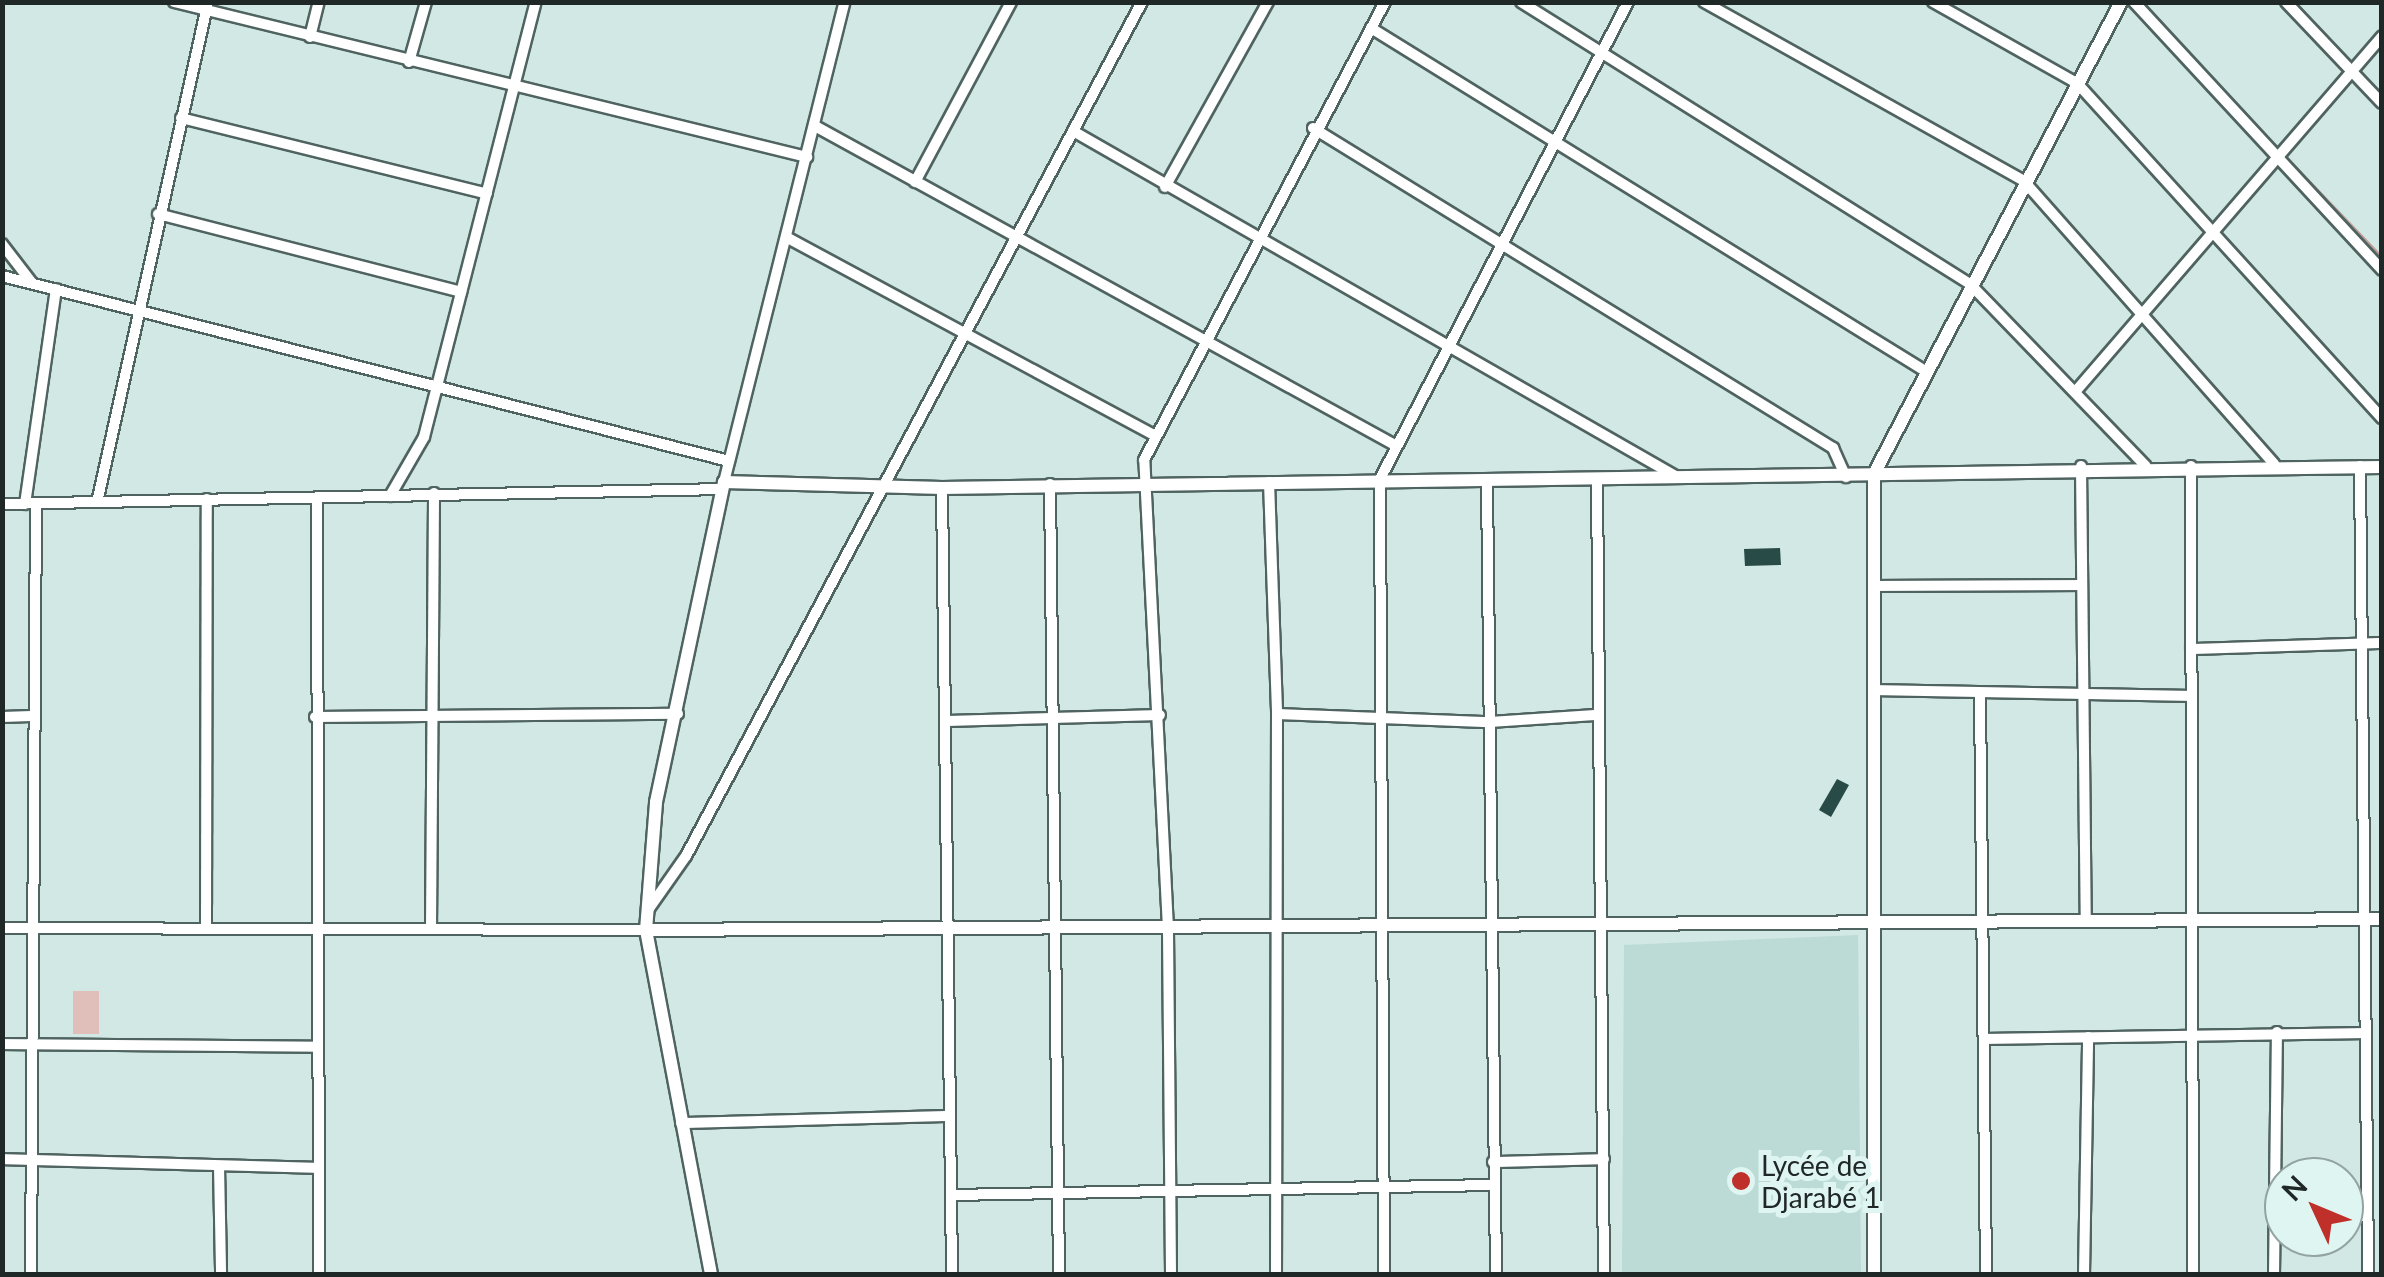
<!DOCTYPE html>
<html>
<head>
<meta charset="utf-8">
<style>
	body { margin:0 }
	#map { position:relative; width:2384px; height:1277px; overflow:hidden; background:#d1e8e4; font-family:Lato,sans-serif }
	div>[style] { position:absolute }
	.built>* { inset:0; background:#bcdbd6 }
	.green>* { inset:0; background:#e0bfba }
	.stream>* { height:2.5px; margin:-1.25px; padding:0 1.25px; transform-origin:1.25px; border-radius:1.25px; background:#c09e99 }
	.building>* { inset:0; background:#284b47 }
	.roads { filter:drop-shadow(2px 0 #4f6360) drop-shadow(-2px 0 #4f6360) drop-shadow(0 2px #4f6360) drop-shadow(0 -2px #4f6360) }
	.minor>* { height:10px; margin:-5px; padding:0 5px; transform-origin:5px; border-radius:5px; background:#fff }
	.tertiary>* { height:12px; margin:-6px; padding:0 6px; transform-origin:6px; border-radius:6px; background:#fff }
	.dots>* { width:28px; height:28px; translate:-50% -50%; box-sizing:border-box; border:5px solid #def5f2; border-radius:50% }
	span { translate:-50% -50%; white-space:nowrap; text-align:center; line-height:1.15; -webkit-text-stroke:10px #def5f2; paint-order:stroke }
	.poi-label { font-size:28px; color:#202827 }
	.left { translate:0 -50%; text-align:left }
	.frame { position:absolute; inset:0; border:5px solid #202827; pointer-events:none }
	.north { position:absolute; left:2264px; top:1157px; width:100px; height:100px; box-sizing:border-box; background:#def5f2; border:2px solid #92a3a1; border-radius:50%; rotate:314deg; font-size:28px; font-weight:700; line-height:40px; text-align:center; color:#202827 }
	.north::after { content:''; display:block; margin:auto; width:35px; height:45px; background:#be3029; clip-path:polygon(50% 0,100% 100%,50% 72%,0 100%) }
</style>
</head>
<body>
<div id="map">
	<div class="built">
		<i style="clip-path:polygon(1858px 935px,1861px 1274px,1622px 1274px,1624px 945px)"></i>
	</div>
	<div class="green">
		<i style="clip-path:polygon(73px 991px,99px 991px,99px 1034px,73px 1034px)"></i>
	</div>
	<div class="stream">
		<i style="left:2251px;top:121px;width:42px;rotate:46deg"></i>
		<i style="left:2286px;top:157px;width:139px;rotate:46.2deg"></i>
	</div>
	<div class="building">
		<i style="clip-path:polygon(1780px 548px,1781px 565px,1745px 566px,1744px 549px)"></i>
		<i style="clip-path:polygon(1837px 779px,1849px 785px,1831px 817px,1819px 810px)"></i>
	</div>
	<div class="roads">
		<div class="minor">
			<i style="left:174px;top:2px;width:652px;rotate:13.76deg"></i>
			<i style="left:1521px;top:2px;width:530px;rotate:32.13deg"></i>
			<i style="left:1970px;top:284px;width:253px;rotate:46deg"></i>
			<i style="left:1704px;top:2px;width:365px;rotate:29.2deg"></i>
			<i style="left:2023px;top:180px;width:379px;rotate:48.5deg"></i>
			<i style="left:1933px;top:2px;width:165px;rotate:29.4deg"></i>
			<i style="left:2077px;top:83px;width:453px;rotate:47.7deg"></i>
			<i style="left:2134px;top:2px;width:365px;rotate:47.2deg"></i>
			<i style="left:2286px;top:2px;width:139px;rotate:46.5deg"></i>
			<i style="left:1371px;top:28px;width:648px;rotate:31.75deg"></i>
			<i style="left:310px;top:37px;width:36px;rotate:-76deg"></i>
			<i style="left:409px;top:62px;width:62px;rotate:-74.2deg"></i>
			<i style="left:181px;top:118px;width:315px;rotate:13.9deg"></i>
			<i style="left:815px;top:126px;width:662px;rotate:28.81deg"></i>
			<i style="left:1313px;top:128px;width:611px;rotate:31.61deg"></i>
			<i style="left:1833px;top:448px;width:32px;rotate:66deg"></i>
			<i style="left:1073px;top:131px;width:698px;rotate:29.8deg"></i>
			<i style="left:915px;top:182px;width:204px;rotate:-61.9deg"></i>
			<i style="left:1165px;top:187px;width:212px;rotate:-60.9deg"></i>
			<i style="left:158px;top:214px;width:313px;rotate:14.4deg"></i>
			<i style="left:786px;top:237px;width:416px;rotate:28.3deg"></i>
			<i style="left:2px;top:244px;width:49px;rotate:52.4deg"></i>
			<i style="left:2px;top:276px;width:746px;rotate:14.28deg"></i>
			<i style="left:2075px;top:392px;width:470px;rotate:-49.2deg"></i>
			<i style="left:2081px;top:466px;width:454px;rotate:89.4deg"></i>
			<i style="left:2191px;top:466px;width:808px;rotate:89.86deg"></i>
			<i style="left:2360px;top:466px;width:808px;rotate:89.43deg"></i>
			<i style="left:1597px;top:479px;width:795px;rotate:89.5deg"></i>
			<i style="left:724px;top:482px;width:495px;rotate:-75.9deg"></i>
			<i style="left:1269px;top:482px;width:232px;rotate:88deg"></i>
			<i style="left:1277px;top:714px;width:560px;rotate:90.1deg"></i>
			<i style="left:1487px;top:483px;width:791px;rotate:89.35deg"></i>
			<i style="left:1050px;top:484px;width:790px;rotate:89.35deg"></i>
			<i style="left:942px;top:488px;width:786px;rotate:89.27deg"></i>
			<i style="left:390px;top:496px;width:68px;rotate:-60deg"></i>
			<i style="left:424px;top:437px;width:449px;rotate:-75.6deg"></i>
			<i style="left:98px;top:498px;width:508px;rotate:-77.5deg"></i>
			<i style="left:317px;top:499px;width:775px;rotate:89.85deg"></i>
			<i style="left:2px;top:504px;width:721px;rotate:-1.19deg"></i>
			<i style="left:25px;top:504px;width:217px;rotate:-81.8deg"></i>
			<i style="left:1875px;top:586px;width:206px;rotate:-0.3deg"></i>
			<i style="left:2191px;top:649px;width:191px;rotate:-1.8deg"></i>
			<i style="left:1876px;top:690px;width:313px;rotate:1.1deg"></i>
			<i style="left:1980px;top:694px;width:580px;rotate:89.41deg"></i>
			<i style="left:1277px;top:714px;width:213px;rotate:2.2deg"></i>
			<i style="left:1490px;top:722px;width:105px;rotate:-3.8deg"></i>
			<i style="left:2px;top:717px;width:29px;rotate:-2deg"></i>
			<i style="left:315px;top:717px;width:363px;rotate:-0.5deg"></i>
			<i style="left:947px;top:721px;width:213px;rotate:-1.6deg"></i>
			<i style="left:648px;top:910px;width:66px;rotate:-54.9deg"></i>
			<i style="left:686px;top:856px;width:968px;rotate:-61.9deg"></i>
			<i style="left:2px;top:928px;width:644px;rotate:0.18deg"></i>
			<i style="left:206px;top:929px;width:430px;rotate:-89.9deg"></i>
			<i style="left:431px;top:929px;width:436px;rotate:-89.6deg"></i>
			<i style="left:1988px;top:1039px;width:375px;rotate:-0.9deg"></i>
			<i style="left:2px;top:1044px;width:314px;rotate:0.5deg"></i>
			<i style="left:681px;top:1123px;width:269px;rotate:-1.5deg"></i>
			<i style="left:2px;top:1159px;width:315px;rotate:1.6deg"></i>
			<i style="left:1493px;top:1162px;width:111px;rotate:-1.5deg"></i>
			<i style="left:219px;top:1166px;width:108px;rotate:88.9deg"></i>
			<i style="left:952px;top:1195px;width:541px;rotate:-1.06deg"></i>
			<i style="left:31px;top:1274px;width:771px;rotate:-89.63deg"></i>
			<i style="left:1171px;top:1274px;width:346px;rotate:-90.5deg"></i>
			<i style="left:1168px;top:928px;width:469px;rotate:-92.9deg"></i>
			<i style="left:1144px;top:460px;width:518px;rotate:-62.25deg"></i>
			<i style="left:1384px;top:1274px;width:795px;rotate:-90.29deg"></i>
			<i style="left:1380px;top:479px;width:538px;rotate:-62.53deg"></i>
			<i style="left:2084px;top:1274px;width:237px;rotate:-89deg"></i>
			<i style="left:2274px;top:1274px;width:242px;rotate:-89.3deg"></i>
		</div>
		<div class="tertiary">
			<i style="left:646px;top:930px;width:1736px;rotate:-0.36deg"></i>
			<i style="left:711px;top:1274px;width:350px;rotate:-100.7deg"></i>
			<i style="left:646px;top:930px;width:128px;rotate:-85.5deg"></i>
			<i style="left:656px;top:802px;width:327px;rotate:-78deg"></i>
			<i style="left:724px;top:482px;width:218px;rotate:1.6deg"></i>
			<i style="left:942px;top:488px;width:1440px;rotate:-0.84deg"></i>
			<i style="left:1874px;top:1274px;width:800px;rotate:-90deg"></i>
			<i style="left:1874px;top:474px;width:533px;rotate:-62.38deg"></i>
		</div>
	</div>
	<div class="dots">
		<i style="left:1741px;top:1181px;background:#be3029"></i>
	</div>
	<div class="poi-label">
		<span class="left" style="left:1761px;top:1181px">Lycée de<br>Djarabé 1</span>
	</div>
	<div class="frame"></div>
	<div class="north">N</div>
</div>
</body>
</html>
